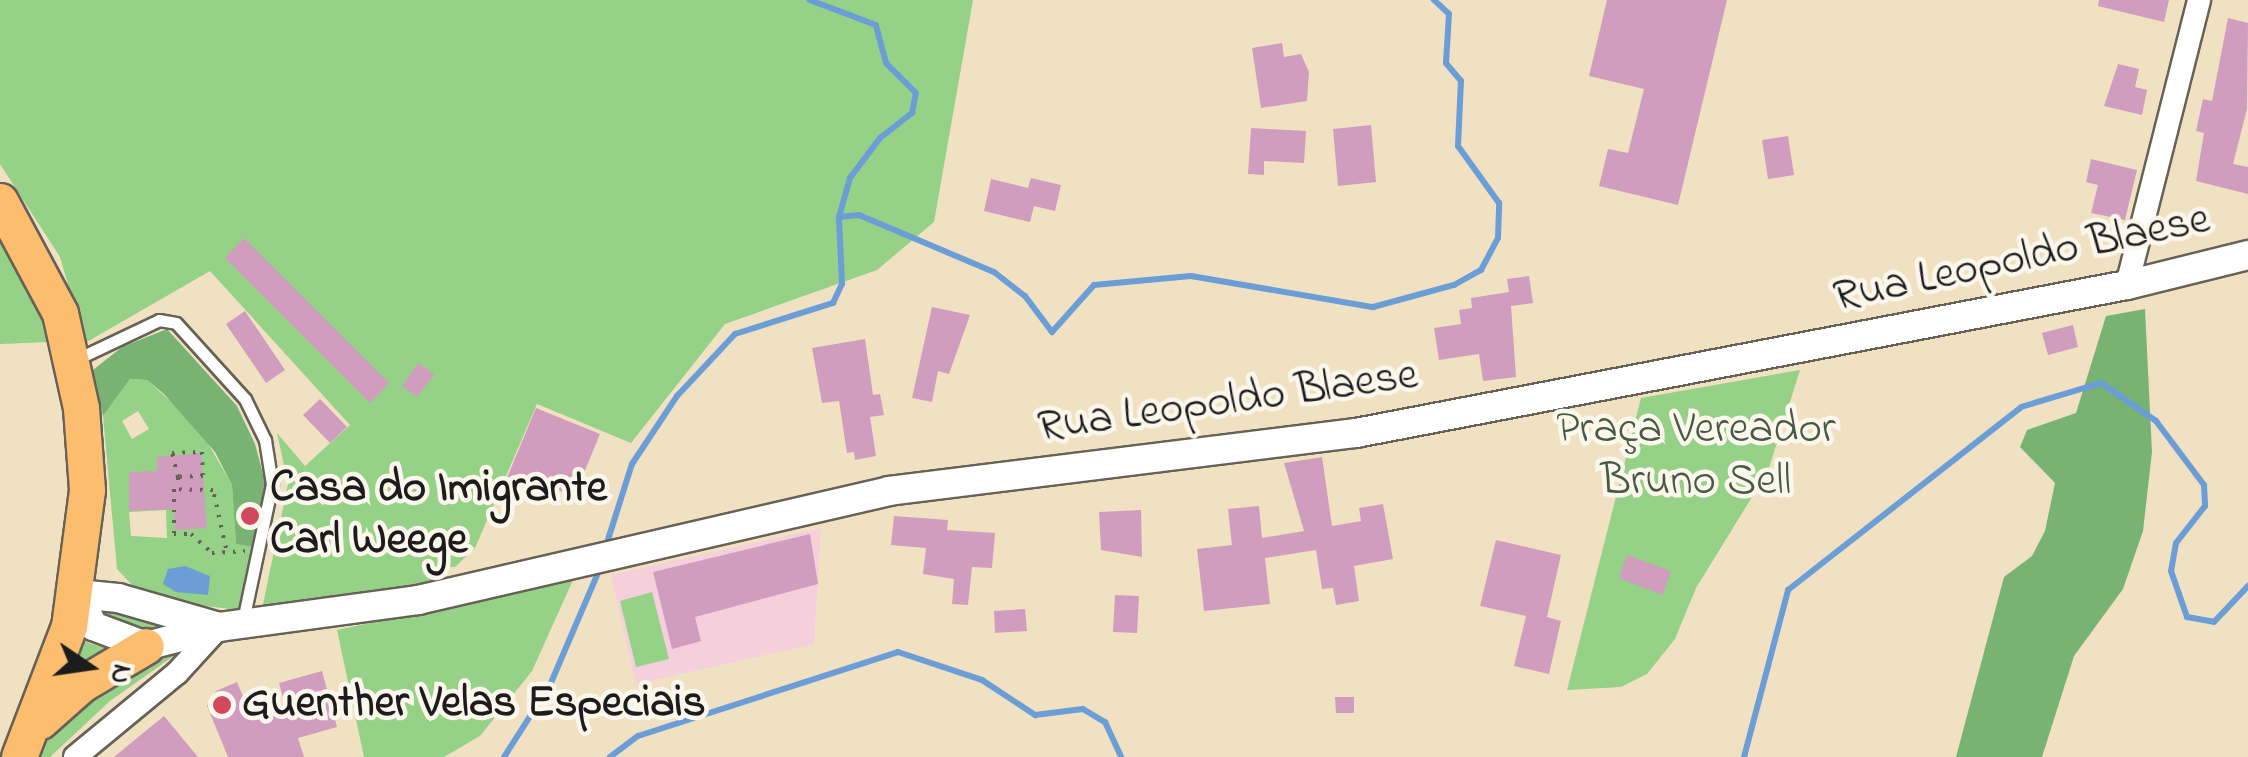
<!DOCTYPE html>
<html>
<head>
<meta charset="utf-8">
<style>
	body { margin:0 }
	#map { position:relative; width:2248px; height:757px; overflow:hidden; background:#f1e1c3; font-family:"Indie Flower",sans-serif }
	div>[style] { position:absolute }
	.built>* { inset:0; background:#f5cfdb }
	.green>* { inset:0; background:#95d186 }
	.forest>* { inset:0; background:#78b373 }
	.water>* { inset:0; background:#6b9dd6 }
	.stream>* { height:6px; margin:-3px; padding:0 3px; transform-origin:3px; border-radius:3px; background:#6b9dd6 }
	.building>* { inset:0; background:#d19dbf }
	.path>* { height:4px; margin-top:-2px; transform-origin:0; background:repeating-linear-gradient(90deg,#676156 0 2.5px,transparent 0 10.5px) }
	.roads { filter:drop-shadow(2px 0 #676156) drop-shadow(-2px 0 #676156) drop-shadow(0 2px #676156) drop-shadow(0 -2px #676156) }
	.service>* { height:11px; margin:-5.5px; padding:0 5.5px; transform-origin:5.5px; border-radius:5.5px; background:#fff }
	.minor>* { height:22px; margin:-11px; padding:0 11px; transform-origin:11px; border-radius:11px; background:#fff }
	.tertiary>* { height:28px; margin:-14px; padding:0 14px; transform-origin:14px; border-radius:14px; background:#fff }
	.primary>* { height:35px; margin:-17.5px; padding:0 17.5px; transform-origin:17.5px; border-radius:17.5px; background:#fcbd6e }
	.dots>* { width:28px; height:28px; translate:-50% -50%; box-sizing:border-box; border:5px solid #fbf7ec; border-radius:50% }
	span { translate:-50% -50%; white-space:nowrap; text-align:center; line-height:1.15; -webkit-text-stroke:9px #fbf7ec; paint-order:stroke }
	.street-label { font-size:45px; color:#1c1c1c }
	.park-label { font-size:45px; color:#465b41 }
	.poi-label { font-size:45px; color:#1c1c1c; font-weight:700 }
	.left { translate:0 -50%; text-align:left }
	.north { position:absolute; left:40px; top:617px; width:100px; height:100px; -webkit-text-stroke:8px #fbf7ec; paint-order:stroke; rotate:103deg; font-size:28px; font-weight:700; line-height:40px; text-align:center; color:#1c1c1c }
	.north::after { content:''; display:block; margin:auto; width:35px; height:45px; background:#1c1c1c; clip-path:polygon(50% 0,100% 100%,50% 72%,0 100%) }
</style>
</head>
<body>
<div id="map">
	<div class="built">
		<i style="clip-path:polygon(821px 528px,814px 644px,636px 684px,611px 575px)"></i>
	</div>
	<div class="green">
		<i style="clip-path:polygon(0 0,973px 0,934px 222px,877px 270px,725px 324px,631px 443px,537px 404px,475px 548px,455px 567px,432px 567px,434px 583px,262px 609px,288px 484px,277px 433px,305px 466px,350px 425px,210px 271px,85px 343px,60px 257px,0 164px)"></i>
		<i style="clip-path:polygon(0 223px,35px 295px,49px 342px,0 344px)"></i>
		<i style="clip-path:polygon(1800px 370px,1768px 471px,1696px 588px,1675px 639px,1647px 674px,1621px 687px,1567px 690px,1641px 398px)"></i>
		<i style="clip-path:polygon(evenodd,130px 379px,147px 380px,198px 426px,232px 485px,236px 544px,253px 547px,239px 610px,172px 602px,132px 585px,117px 569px,103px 416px,130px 379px,138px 411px,149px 429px,132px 439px,122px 421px,138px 411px,130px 379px,166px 510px,167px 538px,131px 536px,129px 512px,166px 510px)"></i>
		<i style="clip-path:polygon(573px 580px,532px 671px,480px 736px,444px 757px,364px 757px,337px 630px)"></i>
		<i style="clip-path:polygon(652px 592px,669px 659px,636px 667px,620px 601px)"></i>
		<i style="clip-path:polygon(102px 608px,116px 609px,169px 628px,123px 628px,100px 614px)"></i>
		<i style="clip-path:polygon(77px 639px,117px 652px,62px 687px)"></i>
		<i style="clip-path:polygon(175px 655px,110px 701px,50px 757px,34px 757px,67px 713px,155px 658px)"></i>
	</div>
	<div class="forest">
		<i style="clip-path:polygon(2145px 309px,2152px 452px,2143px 531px,2123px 589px,2074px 656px,2042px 757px,1956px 757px,2004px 577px,2032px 556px,2045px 531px,2055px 483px,2020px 447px,2027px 430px,2076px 413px,2106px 316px)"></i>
		<i style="clip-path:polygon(167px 329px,237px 406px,255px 444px,266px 485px,253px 547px,236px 544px,232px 485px,215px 452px,164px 394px,147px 380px,130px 379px,103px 416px,93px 370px,122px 347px)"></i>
	</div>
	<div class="water">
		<i style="clip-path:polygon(185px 566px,210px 576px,208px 595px,176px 592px,163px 584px,168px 569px)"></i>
	</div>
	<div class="stream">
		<i style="left:839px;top:217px;width:20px;rotate:-6deg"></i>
		<i style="left:859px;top:215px;width:147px;rotate:22.9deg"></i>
		<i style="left:994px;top:272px;width:39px;rotate:38deg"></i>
		<i style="left:1025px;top:296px;width:45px;rotate:53.1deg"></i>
		<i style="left:1052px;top:332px;width:63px;rotate:-48.2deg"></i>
		<i style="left:1094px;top:285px;width:97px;rotate:-5.3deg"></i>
		<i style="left:1191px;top:276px;width:185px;rotate:9.7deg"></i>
		<i style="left:1373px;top:307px;width:84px;rotate:-15.2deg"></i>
		<i style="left:1454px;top:285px;width:31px;rotate:-29deg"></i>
		<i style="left:1481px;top:270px;width:36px;rotate:-62deg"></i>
		<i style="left:1498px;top:238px;width:35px;rotate:-88deg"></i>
		<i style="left:1499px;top:203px;width:70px;rotate:-125.7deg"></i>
		<i style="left:1458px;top:146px;width:65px;rotate:-87.4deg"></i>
		<i style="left:1461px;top:81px;width:23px;rotate:-130deg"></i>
		<i style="left:1446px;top:63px;width:49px;rotate:-86.5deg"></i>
		<i style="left:1449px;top:14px;width:21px;rotate:-137deg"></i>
		<i style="left:605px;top:549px;width:89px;rotate:-72.4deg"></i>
		<i style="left:632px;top:464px;width:82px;rotate:-56.5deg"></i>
		<i style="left:677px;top:396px;width:85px;rotate:-46.9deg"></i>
		<i style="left:735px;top:334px;width:103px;rotate:-17.6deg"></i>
		<i style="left:833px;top:303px;width:21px;rotate:-65deg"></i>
		<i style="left:842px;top:284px;width:67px;rotate:-92.6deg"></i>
		<i style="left:839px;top:217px;width:41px;rotate:-74.2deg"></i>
		<i style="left:850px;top:178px;width:50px;rotate:-53.1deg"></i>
		<i style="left:880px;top:138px;width:41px;rotate:-38deg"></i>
		<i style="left:912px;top:113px;width:20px;rotate:-79deg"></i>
		<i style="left:916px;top:93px;width:42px;rotate:-135deg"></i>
		<i style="left:886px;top:63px;width:39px;rotate:-105deg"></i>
		<i style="left:876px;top:25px;width:71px;rotate:-159.3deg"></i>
		<i style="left:504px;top:757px;width:85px;rotate:-57.4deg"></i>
		<i style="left:550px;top:685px;width:129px;rotate:-66.8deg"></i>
		<i style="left:610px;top:757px;width:35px;rotate:-37deg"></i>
		<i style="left:638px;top:736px;width:273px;rotate:-17.9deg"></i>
		<i style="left:898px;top:652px;width:89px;rotate:18.4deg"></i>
		<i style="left:982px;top:680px;width:64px;rotate:33.4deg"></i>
		<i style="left:1035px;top:715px;width:48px;rotate:-7.1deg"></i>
		<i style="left:1083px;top:709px;width:26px;rotate:31deg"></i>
		<i style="left:1105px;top:722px;width:38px;rotate:65deg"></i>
		<i style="left:1744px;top:757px;width:173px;rotate:-75.2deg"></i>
		<i style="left:1788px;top:590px;width:296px;rotate:-38.1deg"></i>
		<i style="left:2021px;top:407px;width:84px;rotate:-16.7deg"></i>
		<i style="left:2101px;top:383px;width:67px;rotate:34.6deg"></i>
		<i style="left:2156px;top:421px;width:80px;rotate:53.1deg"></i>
		<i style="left:2204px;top:485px;width:21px;rotate:87deg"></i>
		<i style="left:2205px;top:506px;width:47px;rotate:128.1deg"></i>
		<i style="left:2176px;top:543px;width:28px;rotate:100deg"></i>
		<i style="left:2171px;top:571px;width:49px;rotate:70.8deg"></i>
		<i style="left:2187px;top:617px;width:27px;rotate:10deg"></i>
		<i style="left:2214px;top:622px;width:50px;rotate:-46.6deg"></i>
	</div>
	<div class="building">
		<i style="clip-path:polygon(1607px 0,1727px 0,1678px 205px,1599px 186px,1608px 149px,1628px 153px,1644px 89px,1589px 76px)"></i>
		<i style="clip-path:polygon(2099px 0,2169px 0,2164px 22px,2098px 6px)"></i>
		<i style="clip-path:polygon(2228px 18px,2248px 23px,2247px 109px,2233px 164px,2248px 167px,2248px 194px,2196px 181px,2204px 133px,2196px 131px,2203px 99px,2212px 101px)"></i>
		<i style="clip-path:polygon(1282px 43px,1284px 57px,1301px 54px,1309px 72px,1307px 101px,1261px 108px,1252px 48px)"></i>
		<i style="clip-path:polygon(2118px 64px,2139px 69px,2135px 87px,2147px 90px,2142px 115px,2104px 106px)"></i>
		<i style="clip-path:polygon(1371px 125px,1376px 182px,1338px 186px,1333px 129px)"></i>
		<i style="clip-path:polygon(1251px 128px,1306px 131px,1304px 163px,1264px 161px,1264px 175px,1248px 174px)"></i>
		<i style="clip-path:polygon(1788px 136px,1794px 175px,1768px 179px,1762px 140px)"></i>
		<i style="clip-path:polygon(2091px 159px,2137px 170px,2125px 220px,2091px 213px,2098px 185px,2086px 182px)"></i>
		<i style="clip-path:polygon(1031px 178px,1061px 185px,1055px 211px,1034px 206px,1030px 222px,984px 211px,991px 179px,1028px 188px)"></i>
		<i style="clip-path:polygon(244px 238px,389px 383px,370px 403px,225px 258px)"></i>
		<i style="clip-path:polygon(1529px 276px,1533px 303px,1511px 306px,1516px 377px,1483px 381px,1479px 354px,1439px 360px,1434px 328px,1461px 324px,1459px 310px,1472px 308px,1471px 298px,1509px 292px,1507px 279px)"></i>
		<i style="clip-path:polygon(932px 307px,970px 315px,949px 374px,938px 371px,932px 402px,912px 398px)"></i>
		<i style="clip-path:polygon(245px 311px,285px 370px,266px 383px,226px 324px)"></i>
		<i style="clip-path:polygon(2073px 325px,2078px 347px,2048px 355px,2042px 333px)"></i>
		<i style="clip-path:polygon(865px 339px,873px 395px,880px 394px,884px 415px,870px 417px,876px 456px,855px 460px,854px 452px,847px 453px,839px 401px,822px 403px,812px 348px)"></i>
		<i style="clip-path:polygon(418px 363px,434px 374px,417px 397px,402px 386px)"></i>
		<i style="clip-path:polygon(320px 399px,347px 427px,330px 443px,303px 415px)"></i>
		<i style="clip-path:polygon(536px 408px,600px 434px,574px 497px,549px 486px,545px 496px,506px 480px)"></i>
		<i style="clip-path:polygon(201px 453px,207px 528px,175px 530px,174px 509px,129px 511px,129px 472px,157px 471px,157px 457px)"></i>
		<i style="clip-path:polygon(1322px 457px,1332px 526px,1361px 521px,1359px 508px,1383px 504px,1393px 559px,1354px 566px,1359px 601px,1336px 605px,1333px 588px,1322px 589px,1316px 550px,1265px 558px,1270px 604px,1204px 611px,1197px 549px,1232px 545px,1228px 509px,1259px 506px,1262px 538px,1304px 531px,1284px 463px)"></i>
		<i style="clip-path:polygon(1141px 510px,1142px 557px,1101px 550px,1099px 512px)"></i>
		<i style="clip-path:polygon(894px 516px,948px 520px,947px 530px,995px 533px,992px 568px,972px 567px,968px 605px,952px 604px,954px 579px,923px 574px,926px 548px,891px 545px)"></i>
		<i style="clip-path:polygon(810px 534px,818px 584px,695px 617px,701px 641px,672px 649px,653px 572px)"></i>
		<i style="clip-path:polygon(1496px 540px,1561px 555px,1547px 617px,1561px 621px,1549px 674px,1514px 666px,1526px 616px,1480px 606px)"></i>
		<i style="clip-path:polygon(1627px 555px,1671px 571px,1663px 595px,1619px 578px)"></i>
		<i style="clip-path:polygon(1115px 595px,1139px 596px,1137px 633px,1113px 632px)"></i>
		<i style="clip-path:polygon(1025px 609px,1027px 631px,995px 633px,994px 611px)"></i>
		<i style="clip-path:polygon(322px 671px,337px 727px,298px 738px,304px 757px,228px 757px,207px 706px,216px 691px,237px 682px,252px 718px,286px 709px,279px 683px)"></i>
		<i style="clip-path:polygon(1335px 697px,1354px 697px,1354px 713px,1336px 713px)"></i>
		<i style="clip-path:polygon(164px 716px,198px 757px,114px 757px,137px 738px)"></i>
	</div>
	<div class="path">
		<i style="left:178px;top:477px;width:25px;rotate:-104deg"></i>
		<i style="left:172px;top:453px;width:30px;rotate:-2deg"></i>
		<i style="left:202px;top:452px;width:24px;rotate:88deg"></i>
		<i style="left:203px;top:476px;width:25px;rotate:178deg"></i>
		<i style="left:178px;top:477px;width:11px;rotate:90deg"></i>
		<i style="left:226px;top:548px;width:59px;rotate:-102.6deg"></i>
		<i style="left:213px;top:490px;width:39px;rotate:-179deg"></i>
		<i style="left:174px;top:489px;width:45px;rotate:90deg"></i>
		<i style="left:174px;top:534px;width:17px"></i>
		<i style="left:191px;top:534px;width:28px;rotate:42deg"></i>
		<i style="left:212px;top:553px;width:33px;rotate:-3deg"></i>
		<i style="left:275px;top:551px;width:33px;rotate:-2deg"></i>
	</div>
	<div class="roads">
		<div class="service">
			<i style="left:77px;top:359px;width:91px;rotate:-25.4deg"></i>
			<i style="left:159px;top:320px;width:17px;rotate:10deg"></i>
			<i style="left:176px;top:323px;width:103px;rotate:47.8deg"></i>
			<i style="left:245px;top:399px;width:46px;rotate:64deg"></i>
			<i style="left:265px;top:440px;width:45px;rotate:81deg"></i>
			<i style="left:272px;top:484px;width:140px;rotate:102deg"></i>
		</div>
		<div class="minor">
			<i style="left:2127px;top:285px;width:294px;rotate:-75.8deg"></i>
			<i style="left:75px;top:757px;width:132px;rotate:-39.5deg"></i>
			<i style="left:177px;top:673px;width:62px;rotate:-47.6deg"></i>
		</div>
		<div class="tertiary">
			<i style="left:219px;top:627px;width:105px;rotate:-164deg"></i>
			<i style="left:118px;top:598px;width:41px;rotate:-174.4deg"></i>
			<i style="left:77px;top:594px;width:36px;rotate:63deg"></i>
			<i style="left:93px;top:626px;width:57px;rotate:20.7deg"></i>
			<i style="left:146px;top:646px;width:75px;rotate:-14.6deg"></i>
			<i style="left:219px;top:627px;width:201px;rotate:-7.7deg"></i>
			<i style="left:418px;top:600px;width:483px;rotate:-13deg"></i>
			<i style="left:889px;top:491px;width:471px;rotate:-7.1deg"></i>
			<i style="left:1356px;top:433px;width:785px;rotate:-10.87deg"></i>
			<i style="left:2127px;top:285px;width:125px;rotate:-13.9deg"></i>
		</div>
		<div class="primary">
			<i style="left:0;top:201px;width:127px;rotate:61.8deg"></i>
			<i style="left:60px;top:313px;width:97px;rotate:77.5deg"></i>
			<i style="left:81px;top:408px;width:82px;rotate:85.8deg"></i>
			<i style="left:87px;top:490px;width:137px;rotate:97.5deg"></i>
			<i style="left:69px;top:626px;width:140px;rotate:110.9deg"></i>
			<i style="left:40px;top:721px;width:56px;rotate:-41.4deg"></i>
			<i style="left:82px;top:684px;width:74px;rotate:-30.7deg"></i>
		</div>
	</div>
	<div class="dots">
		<i style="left:250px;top:516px;background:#d1495b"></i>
		<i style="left:222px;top:705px;background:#d1495b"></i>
	</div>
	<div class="street-label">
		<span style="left:2022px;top:260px;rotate:-12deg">Rua Leopoldo Blaese</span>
		<span style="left:1228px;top:403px;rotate:-8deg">Rua Leopoldo Blaese</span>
	</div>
	<div class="park-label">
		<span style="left:1696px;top:457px">Praça Vereador<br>Bruno Sell</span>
	</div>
	<div class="poi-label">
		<span class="left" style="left:270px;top:516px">Casa do Imigrante<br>Carl Weege</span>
		<span class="left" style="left:242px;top:705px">Guenther Velas Especiais</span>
	</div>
	<div class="north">N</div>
</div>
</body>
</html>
